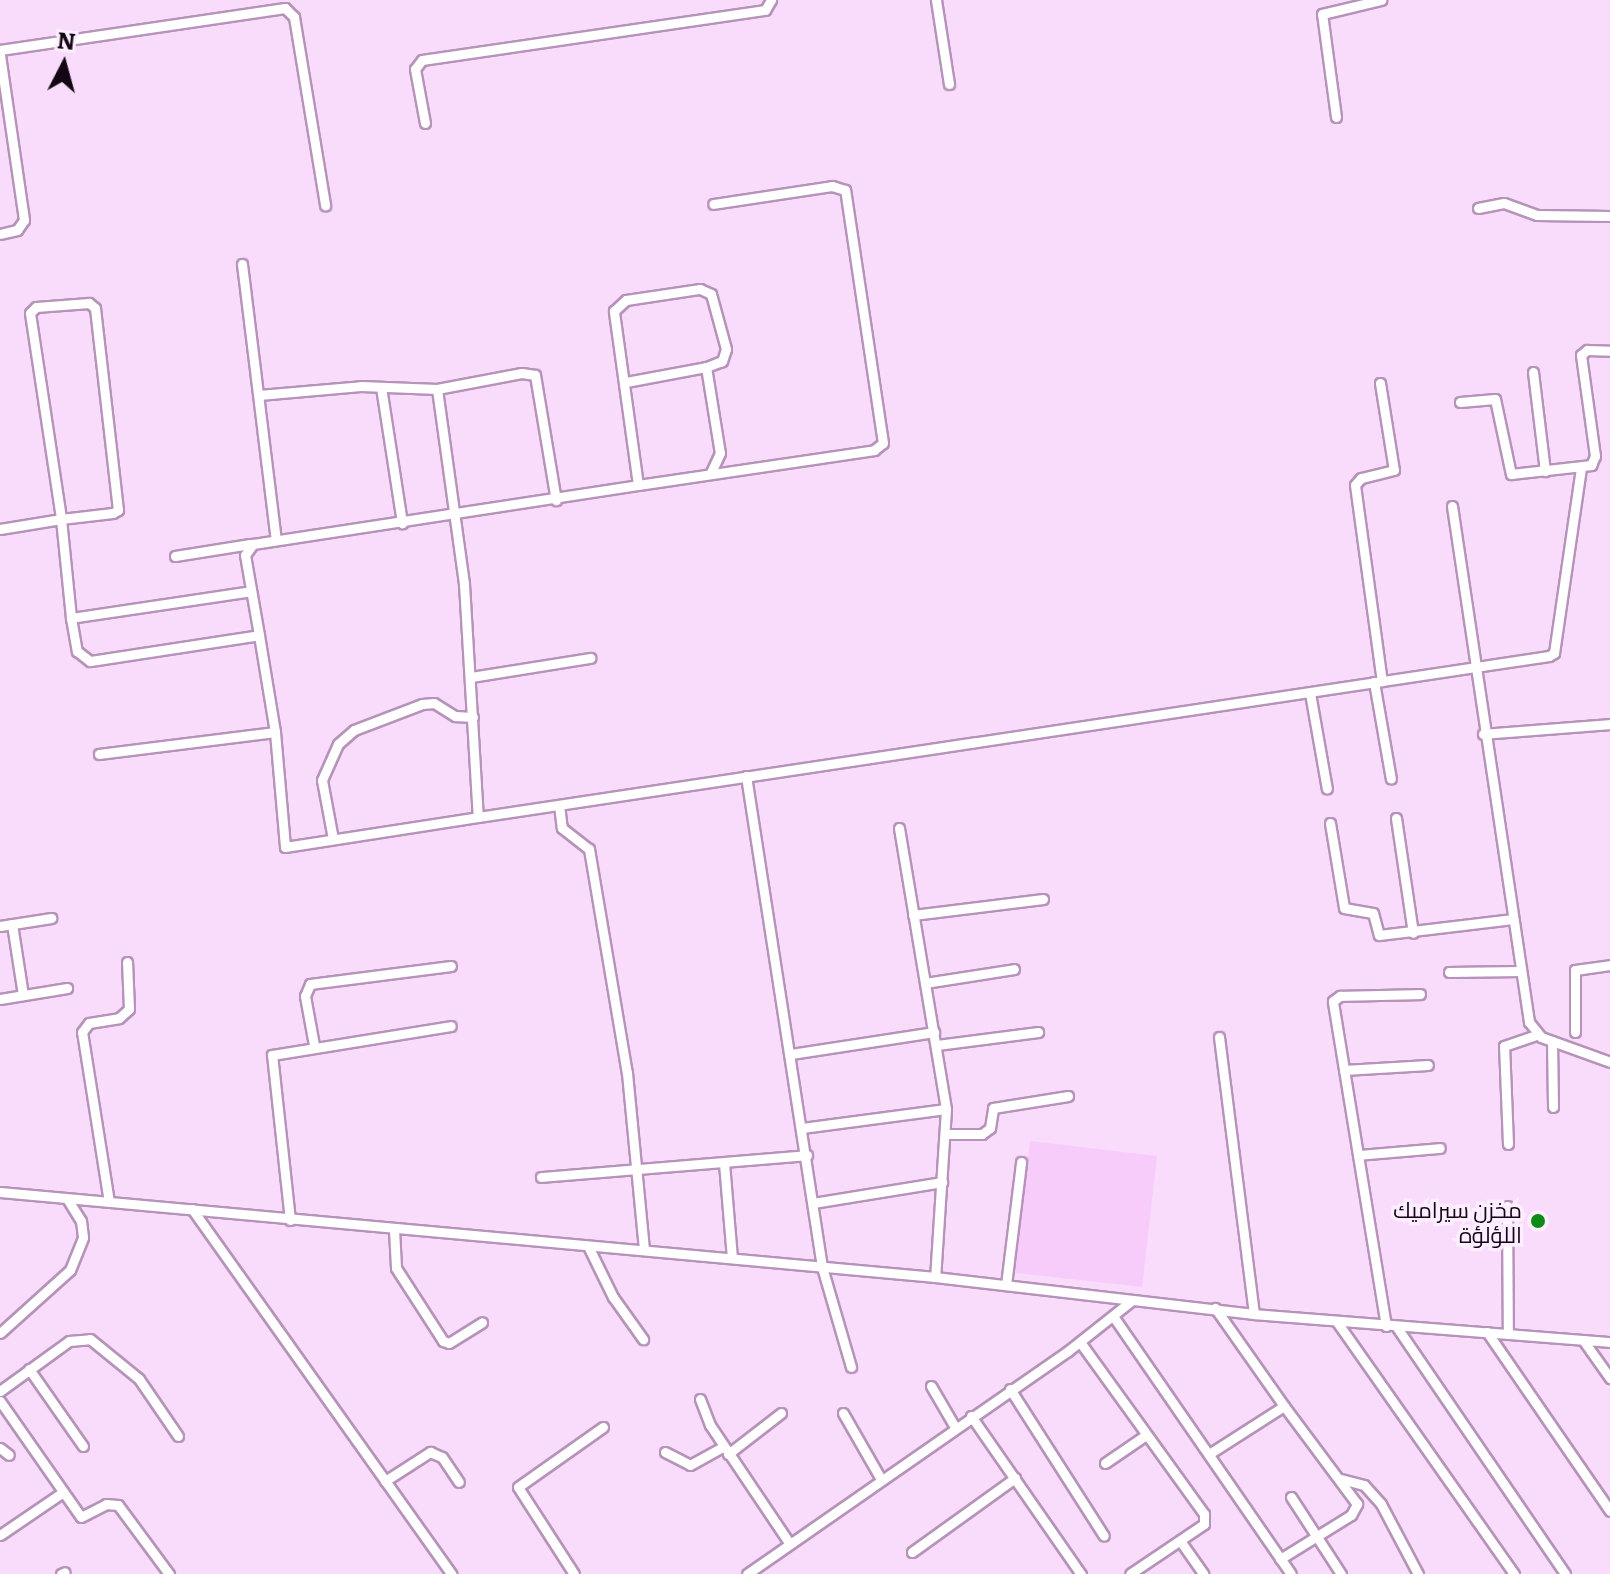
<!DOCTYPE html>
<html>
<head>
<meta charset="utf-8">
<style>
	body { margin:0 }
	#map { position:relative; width:1610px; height:1574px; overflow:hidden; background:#f9dbfc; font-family:Literata,Cairo,serif }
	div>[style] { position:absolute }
	.built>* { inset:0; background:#f7ccfb }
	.roads { filter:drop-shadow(2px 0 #b693b9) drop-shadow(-2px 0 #b693b9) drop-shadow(0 2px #b693b9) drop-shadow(0 -2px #b693b9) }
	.minor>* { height:9px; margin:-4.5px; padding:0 4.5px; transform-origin:4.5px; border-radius:4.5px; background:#fff }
	.dots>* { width:22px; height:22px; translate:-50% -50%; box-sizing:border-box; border:4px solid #fdeeff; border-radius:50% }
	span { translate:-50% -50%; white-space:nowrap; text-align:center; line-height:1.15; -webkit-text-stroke:7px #fdeeff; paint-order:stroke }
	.poi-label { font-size:22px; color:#130714 }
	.right { translate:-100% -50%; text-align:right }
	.north { position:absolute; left:24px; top:24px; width:80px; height:80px; -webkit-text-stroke:6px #fdeeff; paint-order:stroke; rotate:6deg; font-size:22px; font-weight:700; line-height:32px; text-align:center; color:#130714 }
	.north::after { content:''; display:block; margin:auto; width:28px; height:36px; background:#130714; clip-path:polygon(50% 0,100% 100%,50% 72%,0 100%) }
</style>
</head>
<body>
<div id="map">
	<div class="built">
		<i style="clip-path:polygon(1030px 1141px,1157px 1156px,1142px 1287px,1015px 1273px)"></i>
	</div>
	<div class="roads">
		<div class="minor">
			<i style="left:936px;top:0;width:85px;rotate:81.2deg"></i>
			<i style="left:0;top:50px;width:288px;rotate:-8.4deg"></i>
			<i style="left:285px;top:8px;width:13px;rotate:45deg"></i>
			<i style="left:294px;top:17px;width:191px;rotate:80.6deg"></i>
			<i style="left:0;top:55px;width:167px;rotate:81.7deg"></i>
			<i style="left:24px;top:220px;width:12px;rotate:125deg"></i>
			<i style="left:17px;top:230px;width:17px;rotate:167deg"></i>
			<i style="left:1336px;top:117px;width:104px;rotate:-97.7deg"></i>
			<i style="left:1322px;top:14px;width:61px;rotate:-13.3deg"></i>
			<i style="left:425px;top:123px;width:55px;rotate:-100.5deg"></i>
			<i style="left:415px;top:69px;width:11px;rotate:-52deg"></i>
			<i style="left:422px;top:60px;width:347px;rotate:-8.3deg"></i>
			<i style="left:765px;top:10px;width:12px;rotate:-59deg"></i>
			<i style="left:1478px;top:208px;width:26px;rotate:-11deg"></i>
			<i style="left:1504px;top:203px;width:35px;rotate:20deg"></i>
			<i style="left:1537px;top:215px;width:73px;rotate:0.8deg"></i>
			<i style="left:242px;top:264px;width:278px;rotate:83deg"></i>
			<i style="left:1533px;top:372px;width:100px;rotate:83.1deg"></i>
			<i style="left:626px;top:382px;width:81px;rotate:-10.6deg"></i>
			<i style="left:1380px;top:383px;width:88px;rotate:80.9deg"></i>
			<i style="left:1394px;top:470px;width:34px;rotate:166deg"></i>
			<i style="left:1361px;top:478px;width:9px;rotate:131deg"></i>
			<i style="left:1355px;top:485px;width:198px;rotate:82.2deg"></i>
			<i style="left:381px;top:387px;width:138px;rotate:81.2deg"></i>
			<i style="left:437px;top:389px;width:86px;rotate:-10.7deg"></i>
			<i style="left:522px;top:373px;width:13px;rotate:9deg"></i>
			<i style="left:535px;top:375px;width:127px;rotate:80.5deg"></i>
			<i style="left:259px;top:395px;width:102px;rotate:-5deg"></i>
			<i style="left:361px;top:386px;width:76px;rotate:2.3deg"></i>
			<i style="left:437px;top:389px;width:197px;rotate:82.1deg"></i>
			<i style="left:464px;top:584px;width:233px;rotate:86.6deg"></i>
			<i style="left:478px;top:817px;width:1083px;rotate:-8.55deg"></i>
			<i style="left:1549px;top:656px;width:6px;rotate:-31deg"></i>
			<i style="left:1554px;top:653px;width:188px;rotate:-81.7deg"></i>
			<i style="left:1460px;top:402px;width:35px;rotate:-5deg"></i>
			<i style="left:1495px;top:399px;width:77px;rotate:78deg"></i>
			<i style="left:1511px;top:474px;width:81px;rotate:-6.4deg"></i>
			<i style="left:1591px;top:465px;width:10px;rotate:-66deg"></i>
			<i style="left:1595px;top:456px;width:102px;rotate:-97.9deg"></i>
			<i style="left:1581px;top:355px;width:8px;rotate:-40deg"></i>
			<i style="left:1587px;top:350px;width:23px;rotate:2deg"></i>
			<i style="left:638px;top:485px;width:239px;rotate:-8.4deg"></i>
			<i style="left:874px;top:450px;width:11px;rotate:-38deg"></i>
			<i style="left:883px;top:443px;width:256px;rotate:-98.5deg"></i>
			<i style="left:845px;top:190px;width:14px;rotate:-163deg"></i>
			<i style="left:832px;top:186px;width:120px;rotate:171.4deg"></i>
			<i style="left:1452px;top:506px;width:522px;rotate:81.51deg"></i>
			<i style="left:1529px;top:1022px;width:19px;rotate:51deg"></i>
			<i style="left:1541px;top:1037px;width:73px;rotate:19.9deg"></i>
			<i style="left:0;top:529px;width:62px;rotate:-9.3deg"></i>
			<i style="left:61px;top:519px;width:52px;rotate:-6.6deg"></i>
			<i style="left:113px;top:513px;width:6px;rotate:-31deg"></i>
			<i style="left:118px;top:510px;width:203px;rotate:-96.5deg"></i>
			<i style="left:95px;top:308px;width:8px;rotate:-140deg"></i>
			<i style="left:89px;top:303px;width:53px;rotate:175.7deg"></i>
			<i style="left:36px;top:307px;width:8px;rotate:135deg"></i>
			<i style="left:30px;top:313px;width:208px;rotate:81.4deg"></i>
			<i style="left:61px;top:519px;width:100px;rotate:84.2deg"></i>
			<i style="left:71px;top:618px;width:34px;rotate:80deg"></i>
			<i style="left:77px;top:651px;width:16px;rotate:38deg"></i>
			<i style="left:90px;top:661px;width:171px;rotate:-8.7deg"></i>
			<i style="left:259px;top:635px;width:81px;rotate:-99.9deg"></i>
			<i style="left:245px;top:555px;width:14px;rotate:-54deg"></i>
			<i style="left:253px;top:544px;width:389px;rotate:-8.7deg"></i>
			<i style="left:638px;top:485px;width:176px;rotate:-97.9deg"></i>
			<i style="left:614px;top:311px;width:16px;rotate:-43deg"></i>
			<i style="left:626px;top:300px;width:75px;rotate:-8.5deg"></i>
			<i style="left:700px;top:289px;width:12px;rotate:24deg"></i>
			<i style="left:711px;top:294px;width:57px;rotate:74.7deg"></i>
			<i style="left:726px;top:349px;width:13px;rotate:108deg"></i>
			<i style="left:722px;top:361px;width:17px;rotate:159deg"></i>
			<i style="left:706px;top:367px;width:87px;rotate:80.8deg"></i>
			<i style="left:720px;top:453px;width:23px;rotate:115deg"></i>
			<i style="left:175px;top:556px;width:76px;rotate:-9.1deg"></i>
			<i style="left:71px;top:618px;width:182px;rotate:-8.5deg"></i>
			<i style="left:471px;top:677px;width:121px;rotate:-9.1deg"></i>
			<i style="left:1374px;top:682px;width:98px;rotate:80.1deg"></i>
			<i style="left:1310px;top:693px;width:97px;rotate:80deg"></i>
			<i style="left:275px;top:732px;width:115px;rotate:85deg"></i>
			<i style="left:285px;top:847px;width:195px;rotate:-8.8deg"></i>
			<i style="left:1483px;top:734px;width:127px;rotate:-4.5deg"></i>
			<i style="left:99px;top:754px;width:177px;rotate:-7.1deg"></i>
			<i style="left:275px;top:732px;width:98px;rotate:-99.4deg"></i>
			<i style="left:746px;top:776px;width:497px;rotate:81.2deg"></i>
			<i style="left:822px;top:1267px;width:104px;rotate:73.8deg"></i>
			<i style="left:559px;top:805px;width:23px;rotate:83deg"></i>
			<i style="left:562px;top:828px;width:34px;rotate:38deg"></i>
			<i style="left:589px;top:849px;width:227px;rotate:80.4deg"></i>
			<i style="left:627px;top:1073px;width:177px;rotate:84.5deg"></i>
			<i style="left:1396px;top:818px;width:116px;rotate:81.6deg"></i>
			<i style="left:1330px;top:823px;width:86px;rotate:80.6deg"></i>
			<i style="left:1344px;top:908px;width:29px;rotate:10deg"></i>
			<i style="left:1373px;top:913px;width:23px;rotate:75deg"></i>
			<i style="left:1379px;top:935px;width:135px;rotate:-6.8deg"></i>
			<i style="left:899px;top:828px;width:285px;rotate:80.5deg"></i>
			<i style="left:946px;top:1109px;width:168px;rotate:93.7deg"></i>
			<i style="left:333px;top:839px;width:60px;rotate:-100.6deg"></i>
			<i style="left:322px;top:780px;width:39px;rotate:-66deg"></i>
			<i style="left:338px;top:744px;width:21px;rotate:-41deg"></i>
			<i style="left:354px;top:730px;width:73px;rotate:-20.9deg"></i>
			<i style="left:422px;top:704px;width:12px;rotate:-5deg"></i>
			<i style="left:434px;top:703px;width:25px;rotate:32deg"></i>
			<i style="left:455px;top:716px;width:18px;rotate:3deg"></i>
			<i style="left:913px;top:915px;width:131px;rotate:-7deg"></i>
			<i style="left:12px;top:924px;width:72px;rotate:81.2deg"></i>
			<i style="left:0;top:926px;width:52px;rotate:-8.9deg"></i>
			<i style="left:1449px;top:972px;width:72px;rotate:-0.8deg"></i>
			<i style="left:925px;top:983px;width:90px;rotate:-8.9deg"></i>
			<i style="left:0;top:999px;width:68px;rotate:-9.3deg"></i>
			<i style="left:1575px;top:1032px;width:62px;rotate:-90deg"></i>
			<i style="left:1575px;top:970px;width:35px;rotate:-8deg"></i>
			<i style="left:1219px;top:1037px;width:279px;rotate:82.8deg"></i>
			<i style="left:1552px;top:1041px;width:66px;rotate:89.1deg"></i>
			<i style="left:314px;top:1045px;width:50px;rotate:-100.4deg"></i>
			<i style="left:305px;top:996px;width:13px;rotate:-67deg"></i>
			<i style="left:310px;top:984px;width:142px;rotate:-7.3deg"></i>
			<i style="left:937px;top:1045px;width:102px;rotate:-7.3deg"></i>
			<i style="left:791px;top:1054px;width:145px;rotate:-8.7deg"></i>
			<i style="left:1344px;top:1070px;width:84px;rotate:-3.4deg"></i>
			<i style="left:802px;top:1128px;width:145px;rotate:-7.5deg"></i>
			<i style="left:945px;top:1134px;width:37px"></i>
			<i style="left:982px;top:1134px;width:10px;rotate:-37deg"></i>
			<i style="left:990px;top:1128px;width:20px;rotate:-81deg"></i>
			<i style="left:993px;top:1108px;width:76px;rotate:-9.1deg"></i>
			<i style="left:1508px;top:1144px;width:98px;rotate:-92.3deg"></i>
			<i style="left:1504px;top:1046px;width:34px;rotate:-19deg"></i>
			<i style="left:1358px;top:1155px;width:82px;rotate:-4.9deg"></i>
			<i style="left:724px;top:1163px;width:95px;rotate:85.2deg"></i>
			<i style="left:541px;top:1177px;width:267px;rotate:-4.7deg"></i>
			<i style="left:0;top:1192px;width:939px;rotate:5.19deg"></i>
			<i style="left:935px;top:1277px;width:321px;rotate:6.6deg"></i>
			<i style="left:1254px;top:1314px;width:357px;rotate:4.5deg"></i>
			<i style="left:109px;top:1202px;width:172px;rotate:-99deg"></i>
			<i style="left:82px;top:1032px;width:11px;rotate:-52deg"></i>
			<i style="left:89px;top:1023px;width:30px;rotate:-9deg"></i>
			<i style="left:119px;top:1018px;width:13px;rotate:-42deg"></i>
			<i style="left:129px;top:1009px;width:47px;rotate:-92.4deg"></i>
			<i style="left:813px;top:1203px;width:131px;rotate:-9.2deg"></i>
			<i style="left:1507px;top:1206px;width:128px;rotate:89.6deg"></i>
			<i style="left:192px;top:1209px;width:448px;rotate:54.6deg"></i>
			<i style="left:290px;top:1220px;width:166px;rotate:-96.2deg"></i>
			<i style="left:272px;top:1055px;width:181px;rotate:-9.2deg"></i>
			<i style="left:394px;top:1229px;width:39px;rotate:87deg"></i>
			<i style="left:396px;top:1268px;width:87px;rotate:57.2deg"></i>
			<i style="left:443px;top:1341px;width:6px;rotate:18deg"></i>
			<i style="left:449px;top:1343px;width:39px;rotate:-32deg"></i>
			<i style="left:588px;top:1246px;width:57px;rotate:63.9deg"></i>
			<i style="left:613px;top:1297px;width:52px;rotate:54.5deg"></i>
			<i style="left:1006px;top:1285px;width:124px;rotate:-83deg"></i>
			<i style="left:1113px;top:1316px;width:313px;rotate:55.4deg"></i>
			<i style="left:1337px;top:1322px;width:308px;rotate:54.9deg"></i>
			<i style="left:1386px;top:1326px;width:329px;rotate:-99.3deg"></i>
			<i style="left:1333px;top:1001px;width:9px;rotate:-36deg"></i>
			<i style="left:1340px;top:996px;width:80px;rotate:-1.4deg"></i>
			<i style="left:1396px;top:1326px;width:300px;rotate:55.7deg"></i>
			<i style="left:1487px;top:1332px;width:217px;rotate:55.5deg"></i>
			<i style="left:0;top:1333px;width:94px;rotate:-42deg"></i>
			<i style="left:70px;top:1270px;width:35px;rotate:-68deg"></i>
			<i style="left:83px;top:1237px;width:16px;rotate:-97deg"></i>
			<i style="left:81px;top:1221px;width:26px;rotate:-122deg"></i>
			<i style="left:1583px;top:1340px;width:47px;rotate:54.6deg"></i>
			<i style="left:1080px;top:1342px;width:212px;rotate:54.2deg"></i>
			<i style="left:1204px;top:1514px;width:10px;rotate:90deg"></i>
			<i style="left:1204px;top:1524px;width:89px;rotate:146deg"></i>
			<i style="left:29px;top:1369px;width:94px;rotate:55deg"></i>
			<i style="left:931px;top:1386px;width:48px;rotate:59.7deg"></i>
			<i style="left:1010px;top:1389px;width:174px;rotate:57.4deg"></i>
			<i style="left:0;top:1391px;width:85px;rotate:-35.9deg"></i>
			<i style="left:69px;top:1341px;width:21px;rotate:-5deg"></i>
			<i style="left:90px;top:1339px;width:63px;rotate:39.2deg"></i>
			<i style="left:139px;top:1379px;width:69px;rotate:55.6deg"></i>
			<i style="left:700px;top:1399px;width:28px;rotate:69deg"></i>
			<i style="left:710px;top:1425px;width:143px;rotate:56.1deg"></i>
			<i style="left:0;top:1401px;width:141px;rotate:55.1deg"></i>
			<i style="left:81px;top:1517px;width:28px;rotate:-27deg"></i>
			<i style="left:106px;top:1504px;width:12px;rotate:5deg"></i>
			<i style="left:118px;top:1505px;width:86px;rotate:53.5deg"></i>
			<i style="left:843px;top:1413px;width:76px;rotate:60.1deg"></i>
			<i style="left:971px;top:1416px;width:193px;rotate:55.2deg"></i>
			<i style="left:0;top:1448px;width:11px;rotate:38deg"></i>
			<i style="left:665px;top:1452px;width:28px;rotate:27deg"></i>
			<i style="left:690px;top:1465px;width:38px;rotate:-29deg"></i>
			<i style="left:728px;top:1454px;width:67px;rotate:-37.7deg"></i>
			<i style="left:1209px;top:1454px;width:89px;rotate:-32.6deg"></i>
			<i style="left:1284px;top:1406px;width:120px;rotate:-125.1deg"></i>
			<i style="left:1105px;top:1463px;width:50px;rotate:-34.3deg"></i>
			<i style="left:1341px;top:1479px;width:24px;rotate:15deg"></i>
			<i style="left:1364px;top:1485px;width:25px;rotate:48deg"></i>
			<i style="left:1381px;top:1504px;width:79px;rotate:62.1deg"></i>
			<i style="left:385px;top:1481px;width:54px;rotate:-32.8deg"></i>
			<i style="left:430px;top:1452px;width:13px;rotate:23deg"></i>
			<i style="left:442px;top:1457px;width:30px;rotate:56deg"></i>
			<i style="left:1291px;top:1497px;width:92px;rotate:57deg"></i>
			<i style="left:0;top:1535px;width:76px;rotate:-34.3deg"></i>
			<i style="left:1181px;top:1542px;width:39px;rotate:55deg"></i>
			<i style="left:912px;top:1552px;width:127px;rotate:-35.7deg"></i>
			<i style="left:1280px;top:1559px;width:84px;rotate:-31.8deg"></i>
			<i style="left:1351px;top:1515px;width:13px;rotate:-61deg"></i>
			<i style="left:1357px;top:1504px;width:122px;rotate:-126.7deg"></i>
			<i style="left:61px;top:1574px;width:4px;rotate:-27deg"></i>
			<i style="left:574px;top:1574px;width:103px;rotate:-122.8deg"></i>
			<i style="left:518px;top:1487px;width:104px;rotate:-35.2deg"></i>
			<i style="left:747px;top:1574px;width:391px;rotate:-34.8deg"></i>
			<i style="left:1068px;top:1351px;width:80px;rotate:-38.4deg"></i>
		</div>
	</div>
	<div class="dots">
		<i style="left:1538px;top:1221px;background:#0c8c17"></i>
	</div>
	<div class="poi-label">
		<span class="right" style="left:1522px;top:1221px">مخزن سيراميك<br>اللؤلؤة</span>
	</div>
	<div class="north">N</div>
</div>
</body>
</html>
